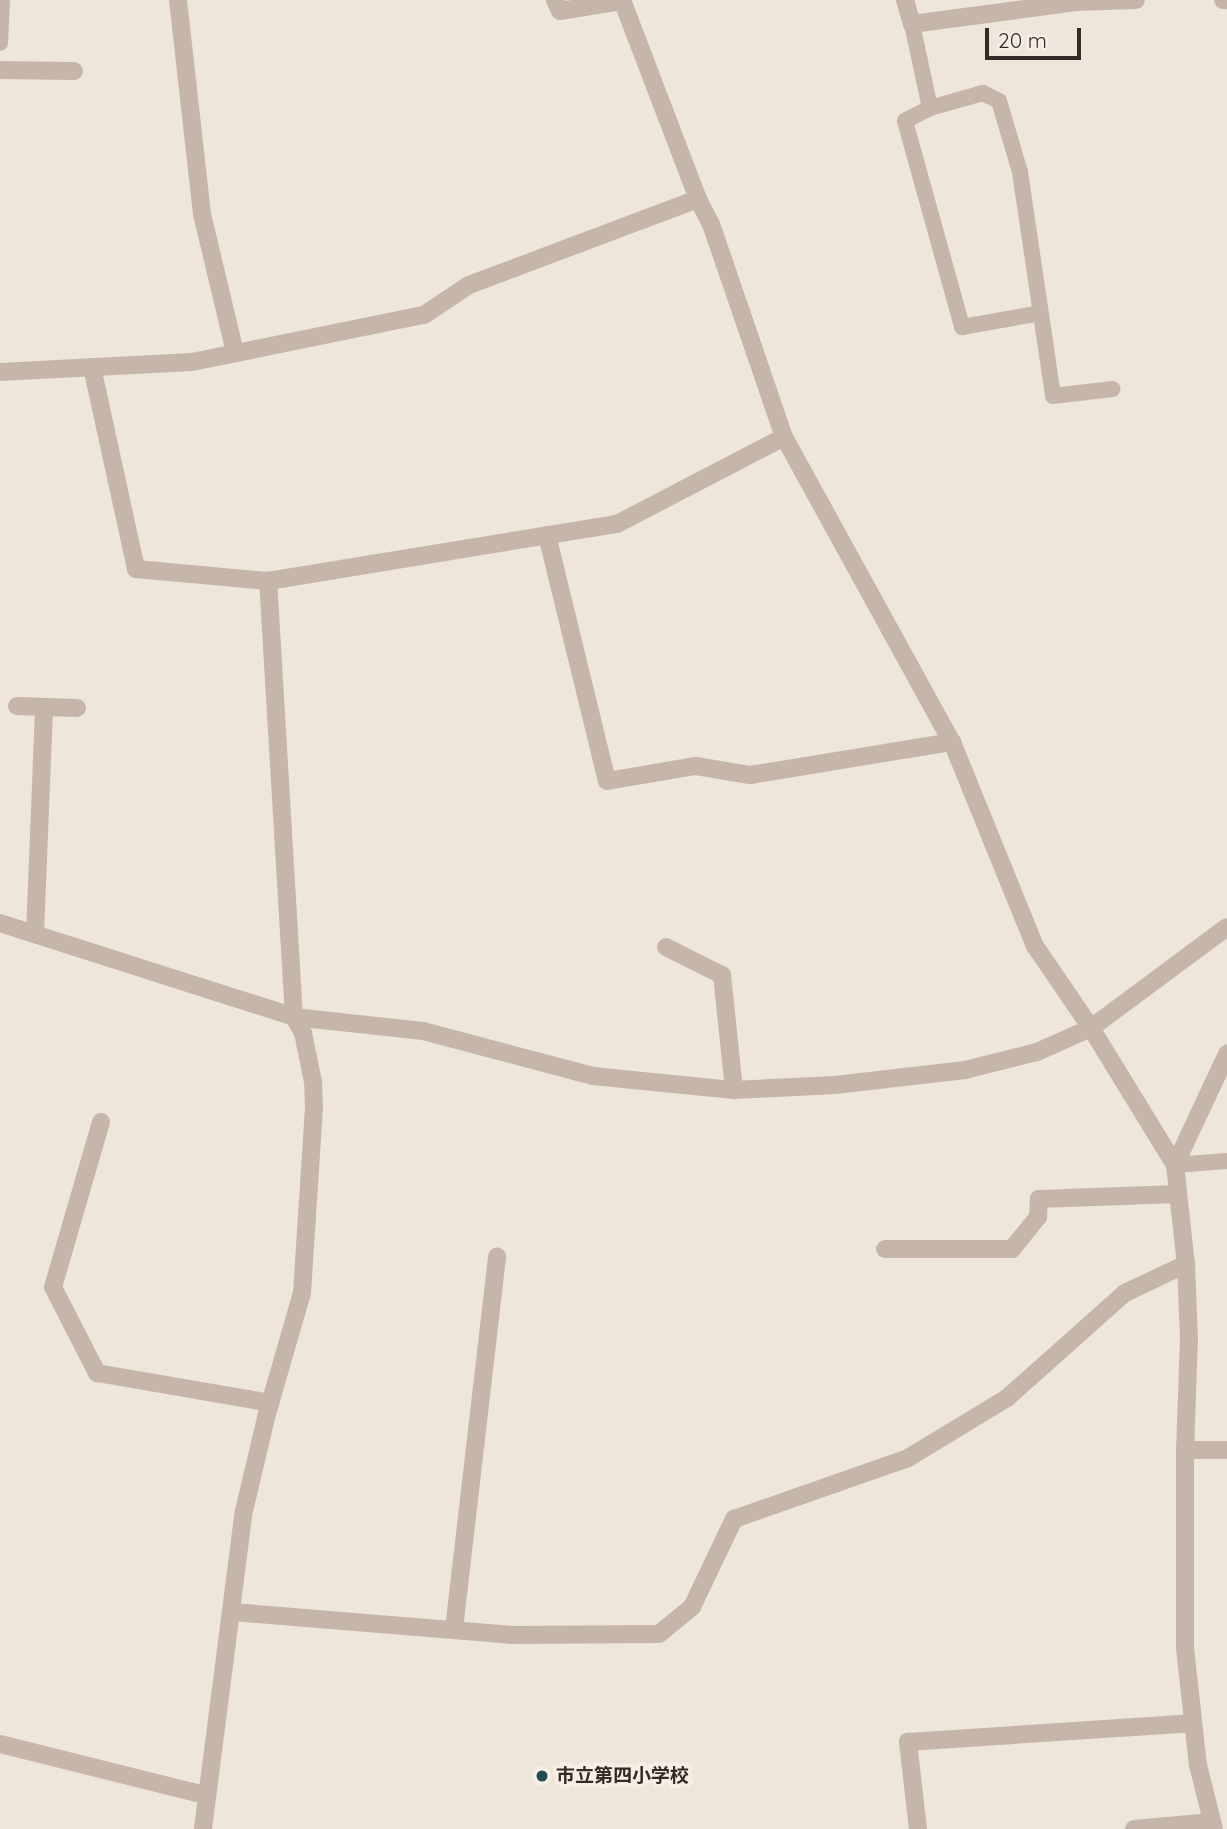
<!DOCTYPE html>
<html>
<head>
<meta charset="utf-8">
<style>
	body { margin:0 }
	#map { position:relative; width:1227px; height:1829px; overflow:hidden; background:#eee5db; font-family:Quicksand,"Noto Sans JP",sans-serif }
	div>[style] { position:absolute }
	.lane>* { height:16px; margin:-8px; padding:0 8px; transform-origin:8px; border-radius:8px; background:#c5b6a9 }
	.street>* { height:18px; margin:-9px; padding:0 9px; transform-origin:9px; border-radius:9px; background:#c5b6a9 }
	.dots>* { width:19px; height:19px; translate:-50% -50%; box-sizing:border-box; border:4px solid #f7efe7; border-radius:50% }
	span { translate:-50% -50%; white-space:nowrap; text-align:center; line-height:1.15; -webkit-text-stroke:7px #f7efe7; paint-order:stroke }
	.poi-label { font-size:19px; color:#332b28; font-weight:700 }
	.left { translate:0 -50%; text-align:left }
	.scale { position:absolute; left:985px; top:28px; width:96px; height:32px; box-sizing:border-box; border:4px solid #332b28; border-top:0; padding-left:9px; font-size:21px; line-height:24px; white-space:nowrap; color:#332b28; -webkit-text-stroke:5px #f7efe7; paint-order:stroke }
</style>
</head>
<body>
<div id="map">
	<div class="lane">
		<i style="left:912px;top:24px;width:86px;rotate:77.9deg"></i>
		<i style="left:930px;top:108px;width:55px;rotate:-15.8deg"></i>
		<i style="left:983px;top:93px;width:18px;rotate:27deg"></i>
		<i style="left:999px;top:101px;width:74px;rotate:73.5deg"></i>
		<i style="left:1020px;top:172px;width:226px;rotate:81.6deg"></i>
		<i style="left:1053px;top:396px;width:60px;rotate:-6.7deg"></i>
		<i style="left:0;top:43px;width:43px;rotate:-87.3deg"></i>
		<i style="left:930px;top:108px;width:28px;rotate:153deg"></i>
		<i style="left:905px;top:121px;width:214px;rotate:74.5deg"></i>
		<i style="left:962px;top:327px;width:80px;rotate:-10deg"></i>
		<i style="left:1175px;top:1165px;width:52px;rotate:-4.4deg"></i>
	</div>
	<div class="street">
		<i style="left:178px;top:0;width:215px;rotate:83.6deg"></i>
		<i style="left:202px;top:214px;width:142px;rotate:76.6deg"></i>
		<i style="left:555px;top:0;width:12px;rotate:66deg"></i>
		<i style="left:560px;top:11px;width:63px;rotate:-9.2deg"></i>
		<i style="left:622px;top:0;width:213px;rotate:69.1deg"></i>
		<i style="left:698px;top:199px;width:28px;rotate:63deg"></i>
		<i style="left:711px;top:224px;width:225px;rotate:71.1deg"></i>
		<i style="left:784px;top:437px;width:348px;rotate:61.2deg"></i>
		<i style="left:952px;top:742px;width:220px;rotate:67.9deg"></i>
		<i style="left:1035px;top:946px;width:99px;rotate:55.7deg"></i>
		<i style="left:1091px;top:1028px;width:161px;rotate:58.5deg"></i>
		<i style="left:1175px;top:1165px;width:100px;rotate:83.7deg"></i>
		<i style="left:1186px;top:1264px;width:74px;rotate:87.7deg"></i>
		<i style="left:1189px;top:1338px;width:112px;rotate:92deg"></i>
		<i style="left:1185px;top:1450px;width:198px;rotate:90deg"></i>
		<i style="left:1185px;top:1648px;width:118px;rotate:83.7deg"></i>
		<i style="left:1198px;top:1765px;width:66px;rotate:76deg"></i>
		<i style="left:905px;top:0;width:25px;rotate:74deg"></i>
		<i style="left:912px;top:24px;width:165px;rotate:-7.6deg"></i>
		<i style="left:1076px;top:2px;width:60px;rotate:-1.9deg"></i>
		<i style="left:1223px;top:0;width:4px"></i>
		<i style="left:0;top:70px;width:74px;rotate:0.8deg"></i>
		<i style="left:92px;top:367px;width:207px;rotate:77.7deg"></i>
		<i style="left:136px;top:569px;width:133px;rotate:5.2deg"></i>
		<i style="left:268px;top:581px;width:354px;rotate:-9.3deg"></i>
		<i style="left:617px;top:524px;width:188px;rotate:-27.5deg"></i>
		<i style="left:0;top:372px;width:192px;rotate:-3deg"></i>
		<i style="left:192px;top:362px;width:237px;rotate:-11.5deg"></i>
		<i style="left:424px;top:315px;width:54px;rotate:-33.7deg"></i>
		<i style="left:469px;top:285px;width:245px;rotate:-20.6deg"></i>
		<i style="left:547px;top:535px;width:253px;rotate:76.3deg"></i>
		<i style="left:607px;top:781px;width:90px;rotate:-9.6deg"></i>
		<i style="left:696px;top:766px;width:55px;rotate:9.5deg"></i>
		<i style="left:750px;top:775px;width:205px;rotate:-9.3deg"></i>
		<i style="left:17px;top:706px;width:60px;rotate:1.9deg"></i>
		<i style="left:0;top:923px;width:309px;rotate:17.7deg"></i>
		<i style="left:294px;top:1017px;width:130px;rotate:6.2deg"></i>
		<i style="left:423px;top:1031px;width:176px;rotate:14.8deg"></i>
		<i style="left:593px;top:1076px;width:142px;rotate:5.7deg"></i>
		<i style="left:734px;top:1090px;width:101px;rotate:-2.8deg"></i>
		<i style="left:835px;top:1085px;width:131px;rotate:-6.6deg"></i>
		<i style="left:965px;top:1070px;width:74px;rotate:-14deg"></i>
		<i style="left:1037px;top:1052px;width:59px;rotate:-24deg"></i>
		<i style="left:1091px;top:1028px;width:169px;rotate:-36.6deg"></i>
		<i style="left:35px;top:934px;width:227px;rotate:-87.7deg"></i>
		<i style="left:666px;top:947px;width:63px;rotate:26.6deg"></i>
		<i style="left:722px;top:975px;width:116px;rotate:84deg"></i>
		<i style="left:101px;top:1122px;width:172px;rotate:106.2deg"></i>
		<i style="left:53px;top:1287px;width:97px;rotate:62.9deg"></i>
		<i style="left:97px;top:1373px;width:176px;rotate:9.8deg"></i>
		<i style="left:1175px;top:1165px;width:123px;rotate:-64.9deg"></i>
		<i style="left:885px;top:1249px;width:127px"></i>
		<i style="left:1012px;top:1249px;width:41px;rotate:-50.9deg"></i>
		<i style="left:1038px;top:1217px;width:18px;rotate:-87deg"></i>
		<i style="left:1039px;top:1199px;width:139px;rotate:-2.1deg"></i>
		<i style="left:1185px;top:1450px;width:42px"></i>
		<i style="left:233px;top:1612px;width:280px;rotate:4.7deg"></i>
		<i style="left:512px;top:1635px;width:147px;rotate:-0.4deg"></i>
		<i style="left:659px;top:1634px;width:43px;rotate:-39.3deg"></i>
		<i style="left:692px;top:1607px;width:98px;rotate:-64.5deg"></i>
		<i style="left:734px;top:1519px;width:184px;rotate:-19.3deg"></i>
		<i style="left:908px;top:1458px;width:116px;rotate:-31.2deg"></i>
		<i style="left:1007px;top:1398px;width:158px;rotate:-41.7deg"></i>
		<i style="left:1125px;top:1293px;width:68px;rotate:-25.4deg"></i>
		<i style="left:454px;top:1629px;width:375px;rotate:-83.4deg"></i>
		<i style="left:0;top:1744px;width:211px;rotate:14deg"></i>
		<i style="left:203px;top:1829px;width:321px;rotate:-82.7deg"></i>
		<i style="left:244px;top:1511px;width:100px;rotate:-76.7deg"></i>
		<i style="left:267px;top:1414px;width:126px;rotate:-73.9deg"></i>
		<i style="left:302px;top:1293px;width:186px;rotate:-86.3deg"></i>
		<i style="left:314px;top:1107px;width:25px;rotate:-92deg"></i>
		<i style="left:313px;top:1082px;width:50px;rotate:-101.5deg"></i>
		<i style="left:303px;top:1033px;width:18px;rotate:-119deg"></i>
		<i style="left:294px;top:1017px;width:437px;rotate:-93.4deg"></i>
		<i style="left:918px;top:1829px;width:88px;rotate:-96.6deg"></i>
		<i style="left:908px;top:1742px;width:284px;rotate:-3.8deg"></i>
		<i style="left:1134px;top:1829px;width:78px;rotate:-5.1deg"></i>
	</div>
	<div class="dots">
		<i style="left:542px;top:1776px;background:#234c4f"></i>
	</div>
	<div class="poi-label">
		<span class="left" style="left:556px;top:1776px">市立第四小学校</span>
	</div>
	<div class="scale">20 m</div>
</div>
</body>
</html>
